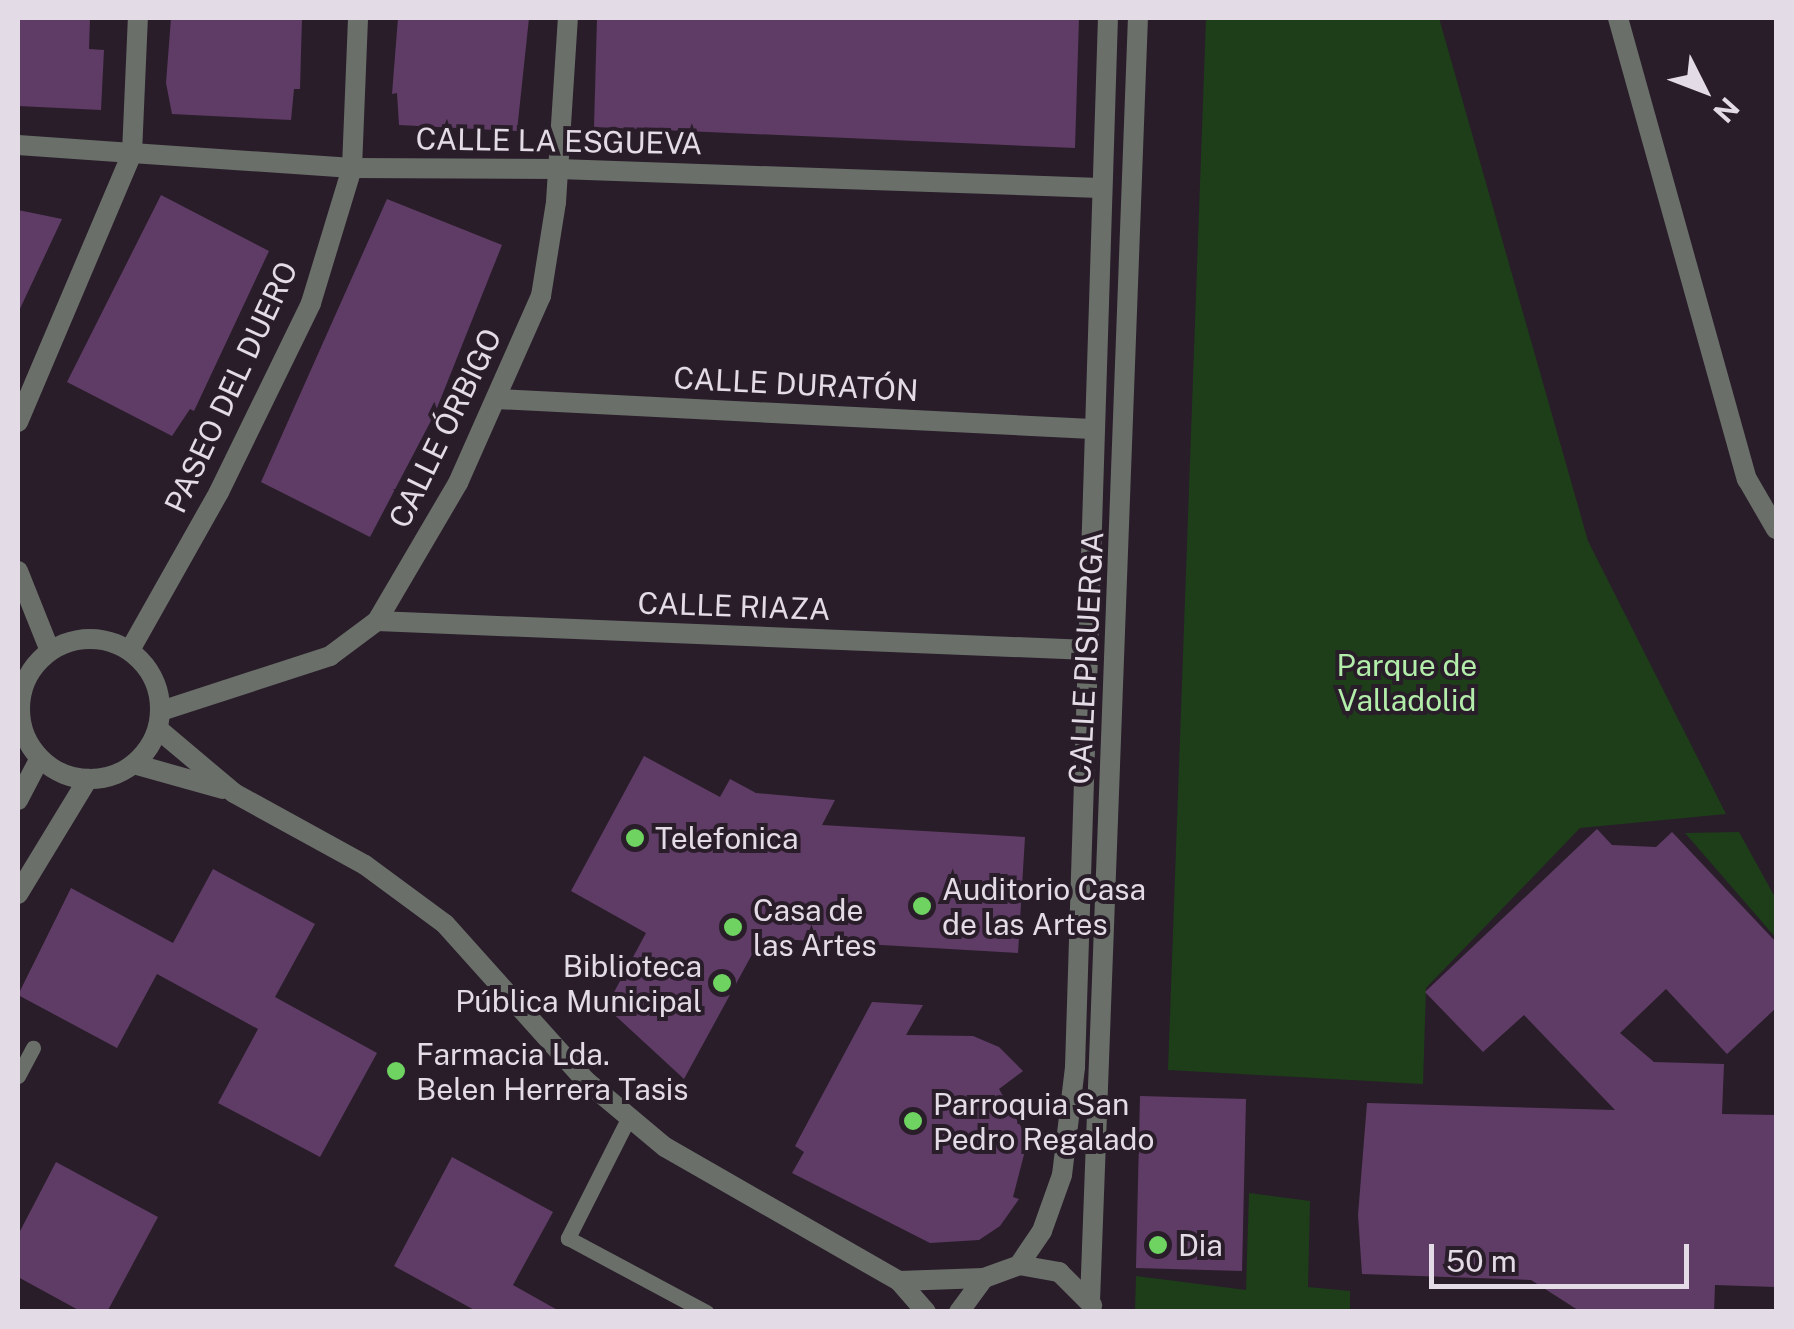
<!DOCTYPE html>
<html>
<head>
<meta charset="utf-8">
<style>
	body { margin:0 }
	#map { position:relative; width:1794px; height:1329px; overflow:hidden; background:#291d2a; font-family:"Public Sans",sans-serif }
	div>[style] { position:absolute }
	.green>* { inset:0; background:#1d3e19 }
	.building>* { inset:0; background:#5f3c65 }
	.service>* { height:15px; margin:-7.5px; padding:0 7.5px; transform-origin:7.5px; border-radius:7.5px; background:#6a7069 }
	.pedestrian>* { height:20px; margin:-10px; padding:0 10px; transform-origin:10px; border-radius:10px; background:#6a7069 }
	.minor>* { height:20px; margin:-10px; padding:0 10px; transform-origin:10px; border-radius:10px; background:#6a7069 }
	.tertiary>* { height:20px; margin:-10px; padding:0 10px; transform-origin:10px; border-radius:10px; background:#6a7069 }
	.tertiary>.ring { margin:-10px; padding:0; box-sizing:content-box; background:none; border:20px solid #6a7069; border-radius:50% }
	.dots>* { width:28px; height:28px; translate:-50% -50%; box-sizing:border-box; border:5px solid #291d2a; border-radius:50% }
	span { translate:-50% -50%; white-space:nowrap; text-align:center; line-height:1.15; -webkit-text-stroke:8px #291d2a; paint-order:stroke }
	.street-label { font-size:30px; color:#e3dbe5 }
	.park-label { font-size:30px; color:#b2eda9 }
	.poi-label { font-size:30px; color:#e3dbe5 }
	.left { translate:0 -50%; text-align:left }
	.right { translate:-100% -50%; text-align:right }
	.frame { position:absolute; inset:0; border:20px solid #e3dbe5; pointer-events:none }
	.north { position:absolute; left:1654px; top:40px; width:100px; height:100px; -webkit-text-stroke:8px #291d2a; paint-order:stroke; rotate:132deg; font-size:28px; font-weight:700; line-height:40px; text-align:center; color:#e3dbe5 }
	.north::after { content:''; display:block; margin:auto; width:35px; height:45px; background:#e3dbe5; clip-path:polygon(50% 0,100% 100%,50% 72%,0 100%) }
	.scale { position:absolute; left:1429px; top:1244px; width:260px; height:45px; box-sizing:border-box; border:5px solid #e3dbe5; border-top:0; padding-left:12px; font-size:30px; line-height:35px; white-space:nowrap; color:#e3dbe5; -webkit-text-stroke:8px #291d2a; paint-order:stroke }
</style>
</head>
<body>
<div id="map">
	<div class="green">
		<i style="clip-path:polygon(1206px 18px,1439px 18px,1588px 541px,1726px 814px,1580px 828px,1426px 988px,1423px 1084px,1168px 1070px)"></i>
		<i style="clip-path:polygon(1739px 832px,1776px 899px,1776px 938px,1685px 833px)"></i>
		<i style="clip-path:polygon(1249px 1193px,1310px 1201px,1308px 1287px,1350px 1291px,1350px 1311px,1135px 1311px,1136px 1276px,1246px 1290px)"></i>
	</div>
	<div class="building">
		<i style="clip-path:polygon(18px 18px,90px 18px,89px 49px,104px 50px,101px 110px,18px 106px)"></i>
		<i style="clip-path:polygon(171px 18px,302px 18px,300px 89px,294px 89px,291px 120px,172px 114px,166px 83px)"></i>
		<i style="clip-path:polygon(398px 18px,529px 18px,517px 131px,399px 125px,397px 93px,392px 94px)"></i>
		<i style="clip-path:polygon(597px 18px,1079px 18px,1075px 148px,594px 127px)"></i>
		<i style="clip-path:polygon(161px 195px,269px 251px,194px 411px,190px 409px,172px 436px,67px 382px)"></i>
		<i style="clip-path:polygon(387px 199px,502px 245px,435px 413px,370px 537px,261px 482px)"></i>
		<i style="clip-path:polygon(18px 210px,62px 219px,18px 313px)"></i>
		<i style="clip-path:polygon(644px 756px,720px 797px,730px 779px,756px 793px,835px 800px,822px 825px,1025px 837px,1018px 953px,761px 938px,684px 1079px,606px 1007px,646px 933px,571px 891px)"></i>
		<i style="clip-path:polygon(1597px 829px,1612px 845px,1656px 847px,1672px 832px,1776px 942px,1776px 1008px,1727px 1054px,1666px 989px,1620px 1033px,1654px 1062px,1724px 1064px,1722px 1114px,1776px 1115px,1776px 1287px,1715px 1285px,1714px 1312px,1581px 1312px,1531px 1280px,1362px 1274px,1358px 1215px,1367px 1103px,1615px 1110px,1524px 1015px,1483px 1052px,1425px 992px)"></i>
		<i style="clip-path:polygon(213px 869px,315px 924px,275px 997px,377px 1053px,320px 1157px,218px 1103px,258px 1029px,157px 974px,117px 1048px,18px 995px,71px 888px,173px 943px)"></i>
		<i style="clip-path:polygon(872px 1002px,923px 1005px,906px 1035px,973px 1036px,999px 1047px,1023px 1071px,999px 1089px,1028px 1139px,1013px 1197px,1019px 1199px,1000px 1226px,979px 1240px,930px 1243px,792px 1173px,804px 1152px,795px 1146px)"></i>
		<i style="clip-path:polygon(1140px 1096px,1246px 1099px,1242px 1271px,1136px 1268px)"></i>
		<i style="clip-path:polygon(452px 1157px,553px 1212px,513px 1285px,561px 1312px,478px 1312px,394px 1266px)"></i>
		<i style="clip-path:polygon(56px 1162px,158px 1217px,107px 1312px,82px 1312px,18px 1277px,18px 1235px)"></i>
	</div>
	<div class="service">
		<i style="left:18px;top:1076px;width:32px;rotate:-62deg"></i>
		<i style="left:629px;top:1117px;width:136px;rotate:116.8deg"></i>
		<i style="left:568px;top:1238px;width:157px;rotate:28.2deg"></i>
	</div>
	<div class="pedestrian">
		<i style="left:132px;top:153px;width:221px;rotate:3.9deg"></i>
		<i style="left:352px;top:168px;width:207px;rotate:0.3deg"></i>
		<i style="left:130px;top:650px;width:181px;rotate:-60.6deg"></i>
		<i style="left:219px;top:492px;width:210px;rotate:-64deg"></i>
		<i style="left:311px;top:303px;width:141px;rotate:-73.1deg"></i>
		<i style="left:352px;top:168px;width:150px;rotate:-87.7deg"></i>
	</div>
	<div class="minor">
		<i style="left:1618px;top:18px;width:479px;rotate:74.4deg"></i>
		<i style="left:1747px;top:479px;width:58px;rotate:59.9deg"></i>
		<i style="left:18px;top:145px;width:114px;rotate:4deg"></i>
		<i style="left:559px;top:169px;width:541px;rotate:2.01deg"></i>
		<i style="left:496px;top:399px;width:597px;rotate:2.88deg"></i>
		<i style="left:18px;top:422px;width:292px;rotate:-67deg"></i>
		<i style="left:132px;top:153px;width:135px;rotate:-87.5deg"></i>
		<i style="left:18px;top:571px;width:86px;rotate:68.2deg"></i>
		<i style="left:377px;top:621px;width:712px;rotate:2.34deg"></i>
		<i style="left:161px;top:711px;width:178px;rotate:-18deg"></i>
		<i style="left:330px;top:656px;width:59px;rotate:-36.7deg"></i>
		<i style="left:377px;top:621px;width:160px;rotate:-59.6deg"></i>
		<i style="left:458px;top:483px;width:205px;rotate:-66.1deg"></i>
		<i style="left:541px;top:296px;width:95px;rotate:-80.9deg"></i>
		<i style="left:556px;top:202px;width:184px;rotate:-86.3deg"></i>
	</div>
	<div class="tertiary">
		<i class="ring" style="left:20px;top:639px;width:120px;height:120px"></i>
		<i style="left:158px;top:729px;width:99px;rotate:40.1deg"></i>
		<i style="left:234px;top:793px;width:149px;rotate:28.8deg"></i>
		<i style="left:365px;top:865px;width:99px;rotate:36.4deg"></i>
		<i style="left:445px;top:924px;width:211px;rotate:48.1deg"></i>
		<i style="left:586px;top:1081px;width:103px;rotate:39.9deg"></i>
		<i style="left:665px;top:1147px;width:270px;rotate:29.8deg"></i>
		<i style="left:899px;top:1281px;width:41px;rotate:48.9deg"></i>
		<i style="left:134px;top:764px;width:92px;rotate:15.7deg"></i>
		<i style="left:18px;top:800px;width:47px;rotate:-62.4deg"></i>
		<i style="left:18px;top:894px;width:135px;rotate:-58.7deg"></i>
		<i style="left:1019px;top:1265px;width:41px;rotate:-55.9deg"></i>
		<i style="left:1042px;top:1231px;width:59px;rotate:-70.3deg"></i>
		<i style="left:1062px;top:1175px;width:109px;rotate:-83.1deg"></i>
		<i style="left:1075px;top:1067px;width:1050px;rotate:-88.2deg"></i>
		<i style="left:899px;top:1281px;width:85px;rotate:-2deg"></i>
		<i style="left:1090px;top:1301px;width:1284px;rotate:-87.86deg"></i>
		<i style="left:959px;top:1312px;width:42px;rotate:-53.7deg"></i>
		<i style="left:984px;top:1278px;width:37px;rotate:-20deg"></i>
		<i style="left:1019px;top:1265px;width:41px;rotate:9.9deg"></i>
		<i style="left:1059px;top:1272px;width:47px;rotate:45deg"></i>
	</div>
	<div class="dots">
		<i style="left:635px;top:838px;background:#6ed361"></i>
		<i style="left:922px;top:906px;background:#6ed361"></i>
		<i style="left:733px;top:927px;background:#6ed361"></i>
		<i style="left:722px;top:983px;background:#6ed361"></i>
		<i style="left:396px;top:1071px;background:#6ed361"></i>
		<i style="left:913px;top:1121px;background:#6ed361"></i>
		<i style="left:1158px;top:1245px;background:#6ed361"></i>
	</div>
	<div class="street-label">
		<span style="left:559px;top:141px;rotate:1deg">CALLE LA ESGUEVA</span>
		<span style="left:796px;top:384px;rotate:3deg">CALLE DURATÓN</span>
		<span style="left:231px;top:387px;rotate:-65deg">PASEO DEL DUERO</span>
		<span style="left:445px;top:428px;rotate:-64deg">CALLE ÓRBIGO</span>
		<span style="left:734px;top:606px;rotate:2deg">CALLE RIAZA</span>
		<span style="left:1086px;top:658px;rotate:-87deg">CALLE PISUERGA</span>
	</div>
	<div class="park-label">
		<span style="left:1407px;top:682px">Parque de<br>Valladolid</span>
	</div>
	<div class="poi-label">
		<span class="left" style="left:655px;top:838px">Telefonica</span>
		<span class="left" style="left:942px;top:906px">Auditorio Casa<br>de las Artes</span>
		<span class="left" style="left:753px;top:927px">Casa de<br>las Artes</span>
		<span class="right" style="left:702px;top:983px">Biblioteca<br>Pública Municipal</span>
		<span class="left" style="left:416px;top:1071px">Farmacia Lda.<br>Belen Herrera Tasis</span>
		<span class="left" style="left:933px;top:1121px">Parroquia San<br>Pedro Regalado</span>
		<span class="left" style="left:1178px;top:1245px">Dia</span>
	</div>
	<div class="frame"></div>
	<div class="north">N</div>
	<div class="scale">50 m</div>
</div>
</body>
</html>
